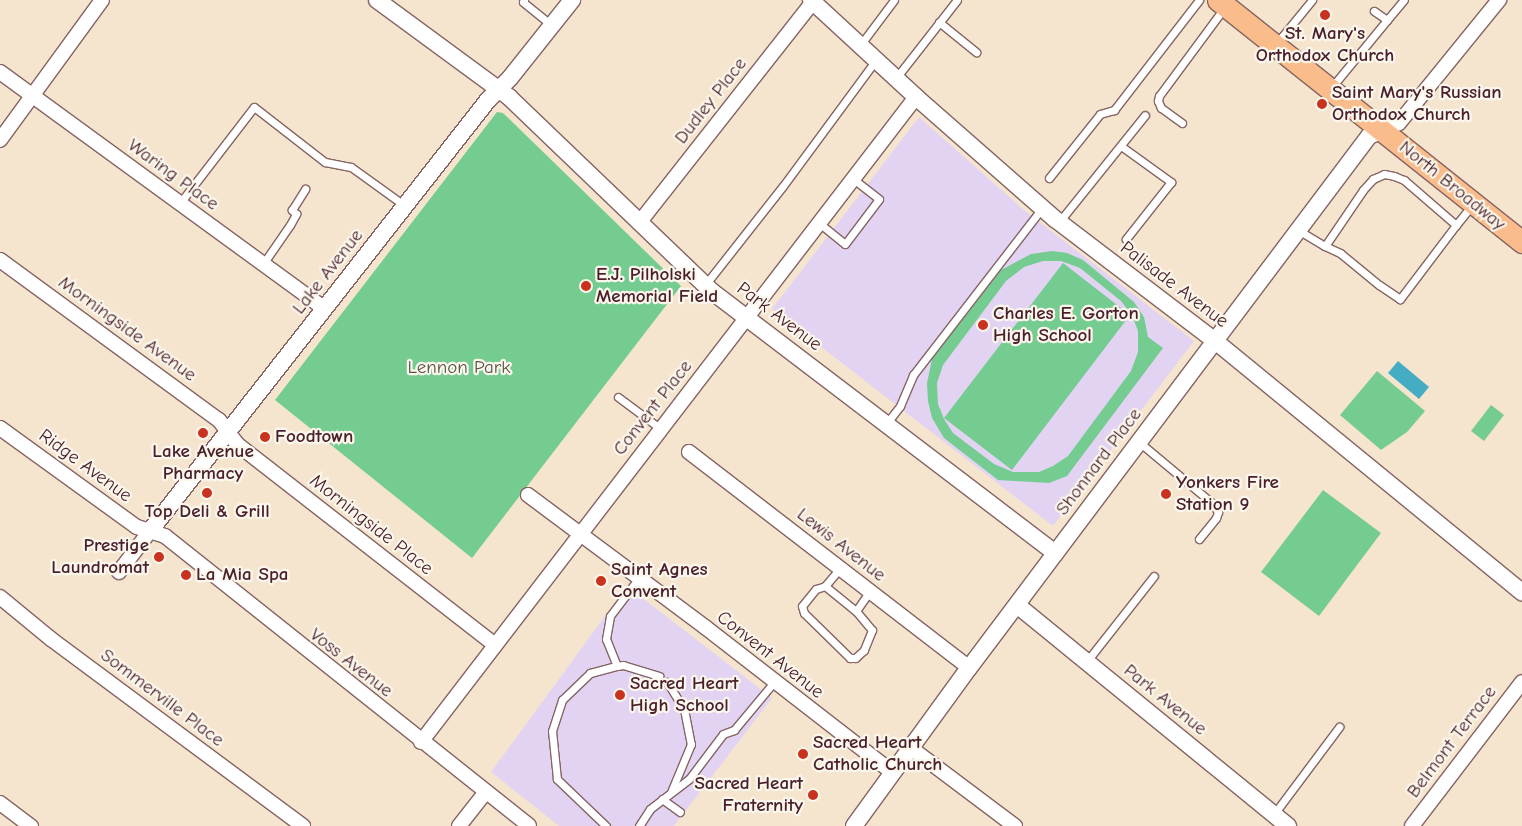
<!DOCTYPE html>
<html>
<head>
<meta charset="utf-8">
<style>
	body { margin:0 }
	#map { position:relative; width:1522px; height:826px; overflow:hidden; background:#f6e5ce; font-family:"Comic Neue",sans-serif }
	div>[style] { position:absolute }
	.built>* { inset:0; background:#e3d3f2 }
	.green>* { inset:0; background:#75cc91 }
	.water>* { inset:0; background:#44acc3 }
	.roads { filter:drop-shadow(1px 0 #866464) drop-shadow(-1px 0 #866464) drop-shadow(0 1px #866464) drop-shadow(0 -1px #866464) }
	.service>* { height:7px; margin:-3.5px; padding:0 3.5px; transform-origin:3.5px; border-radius:3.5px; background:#fff }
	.minor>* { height:14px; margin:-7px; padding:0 7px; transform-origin:7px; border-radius:7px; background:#fff }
	.tertiary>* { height:16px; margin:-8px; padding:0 8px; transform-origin:8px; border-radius:8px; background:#fff }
	.primary>* { height:21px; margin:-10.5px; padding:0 10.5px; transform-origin:10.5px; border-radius:10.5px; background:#f9bc8a }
	.dots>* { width:14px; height:14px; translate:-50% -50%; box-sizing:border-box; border:2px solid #fbf7ec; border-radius:50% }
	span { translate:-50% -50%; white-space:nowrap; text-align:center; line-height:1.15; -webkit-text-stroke:4.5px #fbf7ec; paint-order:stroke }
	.poi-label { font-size:19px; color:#4a1f2b; font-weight:700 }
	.left { translate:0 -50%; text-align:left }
	.right { translate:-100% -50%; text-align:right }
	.street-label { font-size:19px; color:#4a1f2b }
	.park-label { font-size:19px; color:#57534a }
</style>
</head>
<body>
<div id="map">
	<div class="built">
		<i style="clip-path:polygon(919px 117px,1024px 210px,1194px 341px,1053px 526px,772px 309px)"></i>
		<i style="clip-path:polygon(627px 586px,772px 698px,674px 826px,559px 826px,491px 772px)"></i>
	</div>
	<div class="green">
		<i style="clip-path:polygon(497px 112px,503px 113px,681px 286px,472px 558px,275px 400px)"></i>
		<i style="clip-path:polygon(evenodd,1052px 251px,1067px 253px,1083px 260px,1134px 302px,1144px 317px,1148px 337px,1163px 348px,1067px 476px,1049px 483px,998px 480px,944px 438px,932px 418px,928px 401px,927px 383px,932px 359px,1001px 270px,1031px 254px,1052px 251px,1043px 261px,1061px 261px,1080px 268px,1121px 301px,1132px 315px,1138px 331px,1138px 352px,1131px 371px,1068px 456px,1053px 466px,1039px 472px,1013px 472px,994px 464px,953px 433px,944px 419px,938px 404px,937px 383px,943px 365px,1006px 281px,1024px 267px,1043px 261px)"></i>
		<i style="clip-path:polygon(1063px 263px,1130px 315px,1012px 470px,944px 418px)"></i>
		<i style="clip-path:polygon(1377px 371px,1425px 411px,1407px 432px,1381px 450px,1340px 415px)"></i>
		<i style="clip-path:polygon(1491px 405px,1504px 415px,1484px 441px,1471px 431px)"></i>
		<i style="clip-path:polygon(1323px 490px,1381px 533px,1319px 616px,1261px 572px)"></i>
	</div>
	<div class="water">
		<i style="clip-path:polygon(1398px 361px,1429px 387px,1419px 399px,1388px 373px)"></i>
	</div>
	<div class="roads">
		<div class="service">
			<i style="left:524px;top:0;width:2px;rotate:117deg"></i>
			<i style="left:523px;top:2px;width:36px;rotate:39deg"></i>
			<i style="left:1387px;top:20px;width:26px;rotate:-50deg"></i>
			<i style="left:939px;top:22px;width:48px;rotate:39deg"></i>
			<i style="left:861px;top:44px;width:55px;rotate:-53.1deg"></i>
			<i style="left:1276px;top:44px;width:57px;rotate:-50.7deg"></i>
			<i style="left:896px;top:78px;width:99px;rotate:-52deg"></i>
			<i style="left:1331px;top:88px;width:88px;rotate:-50.5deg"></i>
			<i style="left:1387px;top:20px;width:16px;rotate:-145deg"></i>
			<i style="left:1182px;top:123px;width:26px;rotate:-144deg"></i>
			<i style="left:1161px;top:108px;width:8px;rotate:-113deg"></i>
			<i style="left:1158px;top:101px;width:5px;rotate:-79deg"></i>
			<i style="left:1159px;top:96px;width:109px;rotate:-53.5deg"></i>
			<i style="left:1121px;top:146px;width:62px;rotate:35.8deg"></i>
			<i style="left:1171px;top:182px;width:73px;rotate:128.3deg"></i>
			<i style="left:1049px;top:178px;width:82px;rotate:-51.4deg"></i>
			<i style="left:1100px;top:114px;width:15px;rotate:-16deg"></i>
			<i style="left:1114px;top:110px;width:139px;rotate:-52.3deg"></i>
			<i style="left:180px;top:203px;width:121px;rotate:-52.4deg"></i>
			<i style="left:254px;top:107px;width:90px;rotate:37.8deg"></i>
			<i style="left:325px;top:162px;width:26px;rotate:11deg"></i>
			<i style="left:351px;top:167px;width:67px;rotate:35.8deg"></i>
			<i style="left:1059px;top:222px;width:137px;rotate:-51.2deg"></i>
			<i style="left:819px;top:223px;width:33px;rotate:39deg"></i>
			<i style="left:845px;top:244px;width:56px;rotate:-52.9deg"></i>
			<i style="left:879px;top:199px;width:33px;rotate:-142deg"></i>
			<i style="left:1456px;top:225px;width:26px;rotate:-51deg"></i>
			<i style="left:1298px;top:230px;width:31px;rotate:31deg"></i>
			<i style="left:1325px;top:246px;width:68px;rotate:-55.8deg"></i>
			<i style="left:1363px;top:190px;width:15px;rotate:-48deg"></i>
			<i style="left:1373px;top:179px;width:12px;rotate:-24deg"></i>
			<i style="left:1384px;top:174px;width:10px;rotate:11deg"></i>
			<i style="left:1394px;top:176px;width:11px;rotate:22deg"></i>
			<i style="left:1404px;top:180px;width:69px;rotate:40.9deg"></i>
			<i style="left:1456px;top:225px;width:93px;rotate:127.1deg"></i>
			<i style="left:1400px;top:299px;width:25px;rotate:-146deg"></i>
			<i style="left:1379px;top:285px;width:50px;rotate:-140.6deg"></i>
			<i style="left:1340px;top:253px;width:17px;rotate:-155deg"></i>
			<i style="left:263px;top:264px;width:47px;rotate:-55.3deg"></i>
			<i style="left:290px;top:225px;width:13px;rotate:-61deg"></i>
			<i style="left:296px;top:214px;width:6px;rotate:-135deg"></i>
			<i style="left:292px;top:210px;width:25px;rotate:-58deg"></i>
			<i style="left:705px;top:285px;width:126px;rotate:-51.8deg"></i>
			<i style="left:783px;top:186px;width:155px;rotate:-53.6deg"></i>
			<i style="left:618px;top:397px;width:54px;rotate:36.7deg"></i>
			<i style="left:886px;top:424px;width:23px;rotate:-52deg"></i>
			<i style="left:900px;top:406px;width:34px;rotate:-67deg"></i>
			<i style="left:913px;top:375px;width:211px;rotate:-52.3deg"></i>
			<i style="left:1139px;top:442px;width:95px;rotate:39.9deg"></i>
			<i style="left:1212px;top:503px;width:11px;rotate:56deg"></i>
			<i style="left:1218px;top:512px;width:6px;rotate:108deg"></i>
			<i style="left:1216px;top:518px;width:27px;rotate:129deg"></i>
			<i style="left:825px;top:586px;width:40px;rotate:39deg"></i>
			<i style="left:856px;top:611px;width:25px;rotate:50deg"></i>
			<i style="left:872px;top:630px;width:22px;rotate:112deg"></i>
			<i style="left:864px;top:650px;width:12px;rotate:138deg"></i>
			<i style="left:855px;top:658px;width:5px;rotate:180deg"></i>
			<i style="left:850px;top:658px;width:64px;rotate:-135.6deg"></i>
			<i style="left:804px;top:613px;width:7px;rotate:-106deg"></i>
			<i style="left:802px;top:606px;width:22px;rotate:-51deg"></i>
			<i style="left:816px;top:589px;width:9px;rotate:-18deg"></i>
			<i style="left:825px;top:586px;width:23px;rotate:-50deg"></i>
			<i style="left:856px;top:611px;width:24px;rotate:-55deg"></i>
			<i style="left:1087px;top:661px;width:108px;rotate:-51.8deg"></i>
			<i style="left:617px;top:666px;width:29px;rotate:-112deg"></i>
			<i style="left:606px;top:639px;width:23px;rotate:-80deg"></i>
			<i style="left:610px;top:616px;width:46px;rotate:-52.9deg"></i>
			<i style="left:667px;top:682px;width:32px;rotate:58deg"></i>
			<i style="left:684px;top:709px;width:36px;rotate:79deg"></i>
			<i style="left:691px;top:744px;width:52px;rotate:112.6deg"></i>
			<i style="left:662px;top:799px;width:22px;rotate:36deg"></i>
			<i style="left:1274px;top:814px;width:109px;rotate:-53.2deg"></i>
			<i style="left:606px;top:826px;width:68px;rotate:-136.2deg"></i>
			<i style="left:557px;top:779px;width:48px;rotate:-95.9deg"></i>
			<i style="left:552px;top:731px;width:33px;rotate:-72deg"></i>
			<i style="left:562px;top:700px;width:39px;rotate:-44deg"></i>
			<i style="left:590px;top:673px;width:28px;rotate:-15deg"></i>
			<i style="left:617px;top:666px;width:6px;rotate:-9deg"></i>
			<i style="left:623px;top:665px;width:38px;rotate:17deg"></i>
			<i style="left:639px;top:826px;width:20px;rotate:-57deg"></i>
			<i style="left:650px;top:809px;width:49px;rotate:-37.6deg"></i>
			<i style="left:689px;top:779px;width:56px;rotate:-52.9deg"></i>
			<i style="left:723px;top:734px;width:12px;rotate:-20deg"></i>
			<i style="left:734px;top:730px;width:62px;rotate:-50.2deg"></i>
		</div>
		<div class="minor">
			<i style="left:0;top:72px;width:402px;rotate:36.1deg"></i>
			<i style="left:1383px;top:130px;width:17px;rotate:-24deg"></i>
			<i style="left:1399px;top:123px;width:159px;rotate:-50.9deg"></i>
			<i style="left:0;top:140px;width:173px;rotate:-53.9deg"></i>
			<i style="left:639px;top:223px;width:281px;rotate:-51.8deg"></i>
			<i style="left:0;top:260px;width:271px;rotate:36.2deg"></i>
			<i style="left:219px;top:420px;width:30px;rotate:53deg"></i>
			<i style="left:237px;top:444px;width:327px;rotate:37.9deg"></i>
			<i style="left:0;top:428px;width:169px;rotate:35.9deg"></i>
			<i style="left:137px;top:527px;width:29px;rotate:18deg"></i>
			<i style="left:165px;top:536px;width:465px;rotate:38.5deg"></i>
			<i style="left:689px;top:452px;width:354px;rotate:37.6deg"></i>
			<i style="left:528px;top:495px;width:221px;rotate:36.7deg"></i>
			<i style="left:705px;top:627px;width:238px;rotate:37.8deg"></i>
			<i style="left:119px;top:572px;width:51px;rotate:-52.9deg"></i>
			<i style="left:0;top:597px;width:66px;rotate:39.5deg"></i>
			<i style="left:51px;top:639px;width:314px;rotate:36.6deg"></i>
			<i style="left:421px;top:742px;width:813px;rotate:-52.5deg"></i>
			<i style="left:911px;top:748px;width:130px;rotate:36.9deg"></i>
			<i style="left:0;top:803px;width:39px;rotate:37deg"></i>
			<i style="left:459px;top:826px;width:42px;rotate:-51.8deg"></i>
			<i style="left:1412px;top:826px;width:181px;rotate:-52.6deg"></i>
		</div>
		<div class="tertiary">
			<i style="left:377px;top:0;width:164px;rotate:36.3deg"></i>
			<i style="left:509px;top:97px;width:279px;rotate:43.8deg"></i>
			<i style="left:710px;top:290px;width:434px;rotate:37.3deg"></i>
			<i style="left:811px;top:0;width:143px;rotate:42.7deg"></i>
			<i style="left:916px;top:97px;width:185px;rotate:41.3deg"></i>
			<i style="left:1055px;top:219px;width:201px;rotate:37.3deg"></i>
			<i style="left:1215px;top:341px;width:397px;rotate:39.3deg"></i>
			<i style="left:150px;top:531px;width:548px;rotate:-51.9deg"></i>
			<i style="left:488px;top:100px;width:31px;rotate:-45deg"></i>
			<i style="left:510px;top:78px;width:100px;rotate:-51.5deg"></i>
			<i style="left:1017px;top:605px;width:350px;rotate:39.2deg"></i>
			<i style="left:854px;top:826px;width:195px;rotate:-54deg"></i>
			<i style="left:969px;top:668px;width:666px;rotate:-53.06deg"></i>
			<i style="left:1369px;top:136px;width:15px;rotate:-23deg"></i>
		</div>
		<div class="primary">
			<i style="left:1218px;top:0;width:389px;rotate:38.5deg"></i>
		</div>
	</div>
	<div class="dots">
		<i style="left:1325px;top:15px;background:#c8321e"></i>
		<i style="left:1322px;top:104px;background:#c8321e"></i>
		<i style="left:586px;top:286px;background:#c8321e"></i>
		<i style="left:983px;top:325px;background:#c8321e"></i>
		<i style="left:203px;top:433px;background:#c8321e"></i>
		<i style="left:265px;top:437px;background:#c8321e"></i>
		<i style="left:207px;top:493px;background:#c8321e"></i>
		<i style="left:1166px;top:494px;background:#c8321e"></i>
		<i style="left:159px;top:557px;background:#c8321e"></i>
		<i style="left:186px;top:575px;background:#c8321e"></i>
		<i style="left:601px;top:581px;background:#c8321e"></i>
		<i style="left:620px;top:695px;background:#c8321e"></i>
		<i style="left:803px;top:754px;background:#c8321e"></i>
		<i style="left:813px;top:795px;background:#c8321e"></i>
	</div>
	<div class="poi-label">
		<span style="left:1325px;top:45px">St. Mary's<br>Orthodox Church</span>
		<span class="left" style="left:1332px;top:104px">Saint Mary's Russian<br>Orthodox Church</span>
		<span class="left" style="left:596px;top:286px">E.J. Pilholski<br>Memorial Field</span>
		<span class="left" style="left:993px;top:325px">Charles E. Gorton<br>High School</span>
		<span class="left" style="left:275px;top:437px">Foodtown</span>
		<span style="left:203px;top:463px">Lake Avenue<br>Pharmacy</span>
		<span class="left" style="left:1176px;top:494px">Yonkers Fire<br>Station 9</span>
		<span style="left:207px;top:512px">Top Deli &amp; Grill</span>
		<span class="right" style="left:149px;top:557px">Prestige<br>Laundromat</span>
		<span class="left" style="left:611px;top:581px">Saint Agnes<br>Convent</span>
		<span class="left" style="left:196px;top:575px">La Mia Spa</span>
		<span class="left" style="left:630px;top:695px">Sacred Heart<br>High School</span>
		<span class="left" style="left:813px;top:754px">Sacred Heart<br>Catholic Church</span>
		<span class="right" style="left:803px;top:795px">Sacred Heart<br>Fraternity</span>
	</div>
	<div class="street-label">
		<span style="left:711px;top:101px;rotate:-52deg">Dudley Place</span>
		<span style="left:173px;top:175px;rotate:36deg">Waring Place</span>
		<span style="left:1452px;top:186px;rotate:39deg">North Broadway</span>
		<span style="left:328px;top:272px;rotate:-52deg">Lake Avenue</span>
		<span style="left:1174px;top:285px;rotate:37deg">Palisade Avenue</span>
		<span style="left:779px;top:317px;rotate:37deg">Park Avenue</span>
		<span style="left:127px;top:329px;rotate:36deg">Morningside Avenue</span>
		<span style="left:653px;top:408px;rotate:-52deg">Convent Place</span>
		<span style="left:1099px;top:462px;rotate:-53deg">Shonnard Place</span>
		<span style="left:85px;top:466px;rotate:36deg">Ridge Avenue</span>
		<span style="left:371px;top:525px;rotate:38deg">Morningside Place</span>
		<span style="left:841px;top:545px;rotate:38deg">Lewis Avenue</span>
		<span style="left:770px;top:655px;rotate:38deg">Convent Avenue</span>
		<span style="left:351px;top:663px;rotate:38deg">Voss Avenue</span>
		<span style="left:162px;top:698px;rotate:37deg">Sommerville Place</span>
		<span style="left:1165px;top:700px;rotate:39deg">Park Avenue</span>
		<span style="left:1452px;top:742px;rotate:-53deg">Belmont Terrace</span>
	</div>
	<div class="park-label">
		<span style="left:459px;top:368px">Lennon Park</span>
	</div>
</div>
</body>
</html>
